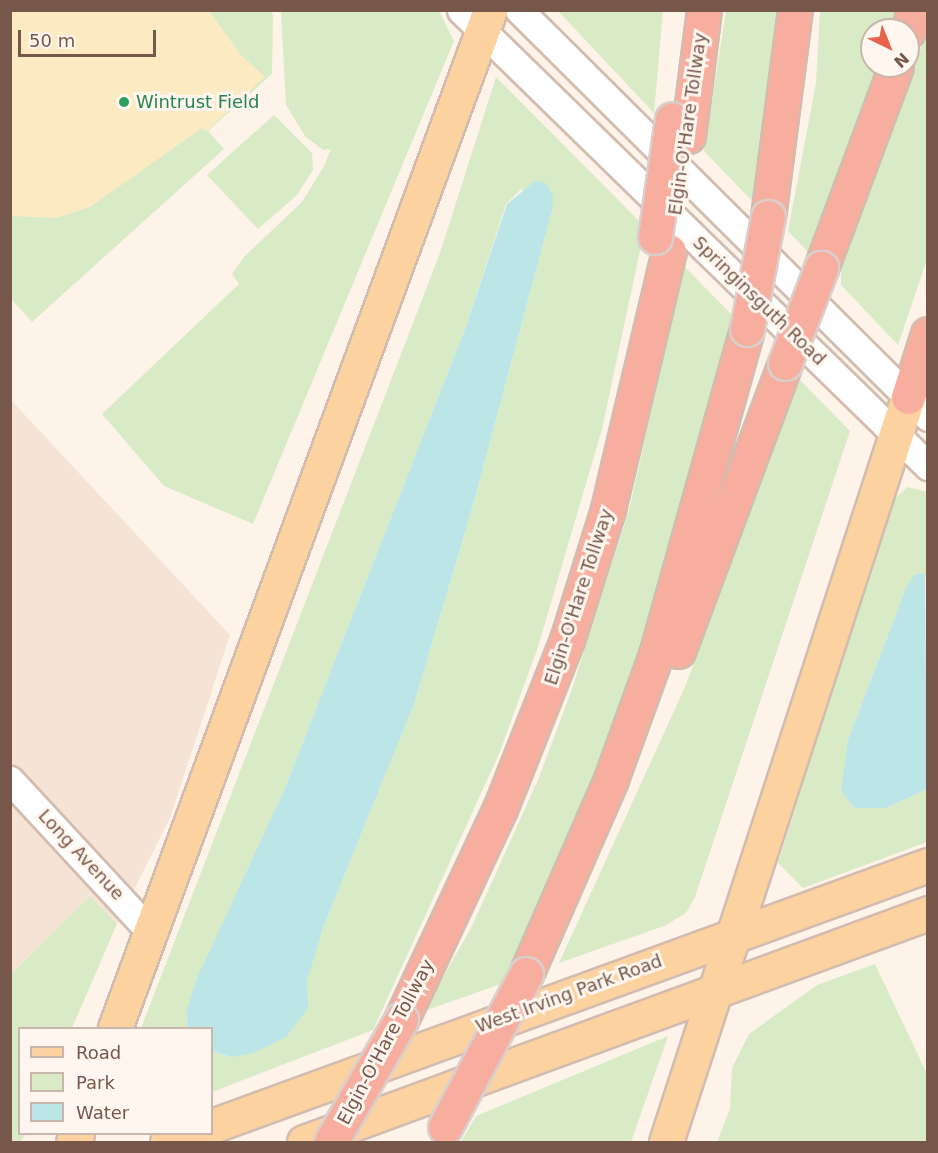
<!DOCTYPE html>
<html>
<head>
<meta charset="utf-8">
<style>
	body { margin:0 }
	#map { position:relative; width:938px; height:1153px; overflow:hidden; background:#fdf3e8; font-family:"DejaVu Sans",sans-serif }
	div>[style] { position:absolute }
	.residential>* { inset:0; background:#f5e4d6 }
	.green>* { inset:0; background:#d8ebc6 }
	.sand>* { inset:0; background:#fceac3 }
	.water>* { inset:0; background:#bce5e7 }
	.roads { filter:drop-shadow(2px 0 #d2bcb0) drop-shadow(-2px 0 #d2bcb0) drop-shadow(0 2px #d2bcb0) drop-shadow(0 -2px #d2bcb0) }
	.minor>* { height:27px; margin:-13.5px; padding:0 13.5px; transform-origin:13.5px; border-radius:13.5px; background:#fff }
	.major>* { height:33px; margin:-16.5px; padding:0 16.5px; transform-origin:16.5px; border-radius:16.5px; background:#fcd2a0 }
	.highway>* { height:33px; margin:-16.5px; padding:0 16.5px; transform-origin:16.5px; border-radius:16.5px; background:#f7ae9e }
	.bridges { filter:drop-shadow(2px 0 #d9d0cd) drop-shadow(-2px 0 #d9d0cd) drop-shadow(0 2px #d9d0cd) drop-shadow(0 -2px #d9d0cd) }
	.highway-bridge>* { height:33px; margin:-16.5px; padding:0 16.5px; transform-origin:16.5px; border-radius:16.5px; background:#f7ae9e }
	.dots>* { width:16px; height:16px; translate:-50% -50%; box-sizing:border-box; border:3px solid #fff7ef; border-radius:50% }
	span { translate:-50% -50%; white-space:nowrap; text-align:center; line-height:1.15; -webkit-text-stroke:6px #fff7ef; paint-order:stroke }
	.leisure-label { font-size:18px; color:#27864d }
	.left { translate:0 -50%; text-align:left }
	.street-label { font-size:18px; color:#78574b }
	.frame { position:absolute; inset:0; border:12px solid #78574b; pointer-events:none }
	.legend { position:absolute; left:18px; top:1027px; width:195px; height:108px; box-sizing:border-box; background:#fff7ef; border:2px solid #c9b7ad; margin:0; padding:8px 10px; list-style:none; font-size:18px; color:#78574b }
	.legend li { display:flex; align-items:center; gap:12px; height:30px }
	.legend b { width:30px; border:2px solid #c9b7ad }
	.north { position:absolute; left:860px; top:18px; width:60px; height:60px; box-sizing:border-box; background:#fff7ef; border:2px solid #c9b7ad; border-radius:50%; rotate:137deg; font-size:16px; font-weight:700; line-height:24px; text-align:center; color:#78574b }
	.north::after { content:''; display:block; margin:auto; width:21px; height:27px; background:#e8614c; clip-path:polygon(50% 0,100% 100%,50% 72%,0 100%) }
	.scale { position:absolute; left:18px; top:30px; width:138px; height:27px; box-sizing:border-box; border:3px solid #78574b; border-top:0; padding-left:8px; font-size:18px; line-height:21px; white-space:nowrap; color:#78574b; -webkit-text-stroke:4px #fff7ef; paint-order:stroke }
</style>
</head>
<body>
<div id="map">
	<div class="residential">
		<i style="clip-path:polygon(11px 400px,230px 635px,170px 818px,117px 924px,90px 896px,11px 974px)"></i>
	</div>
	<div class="green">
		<i style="clip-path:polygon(11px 11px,270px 11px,273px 15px,272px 74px,208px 131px,224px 149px,32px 322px,11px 299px)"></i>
		<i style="clip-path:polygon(281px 11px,439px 11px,454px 41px,253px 524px,164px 486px,102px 414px,239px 284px,232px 274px,244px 257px,302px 202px,324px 166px,331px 149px,323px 150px,305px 136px,286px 105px)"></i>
		<i style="clip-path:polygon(558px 11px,663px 11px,654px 113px)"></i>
		<i style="clip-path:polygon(726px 11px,776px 11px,754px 203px,704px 151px)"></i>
		<i style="clip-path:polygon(820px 11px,895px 11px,889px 30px,872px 30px,872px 66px,877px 66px,808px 252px,788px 231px,816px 83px)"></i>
		<i style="clip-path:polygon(927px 31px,927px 259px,898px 345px,841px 285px,841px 271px)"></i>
		<i style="clip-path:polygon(496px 77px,645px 227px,602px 429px,538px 647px,499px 754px,373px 1030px,212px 1092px,212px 1051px,232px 1057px,308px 1008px,306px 981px,323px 928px,414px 704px,473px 505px,552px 211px,521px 189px,506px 204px,465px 329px,283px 793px,186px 1012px,188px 1028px,141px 1028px,440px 253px)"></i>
		<i style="clip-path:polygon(274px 115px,312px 153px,313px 170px,297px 195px,258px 229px,207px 175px)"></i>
		<i style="clip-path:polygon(684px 266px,733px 316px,649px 628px,600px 762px,504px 983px,424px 1011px,472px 926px,538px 780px,571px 692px,629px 510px)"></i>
		<i style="clip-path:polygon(798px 378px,850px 431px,695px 897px,686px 913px,664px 926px,559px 963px,685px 687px)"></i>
		<i style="clip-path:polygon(908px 487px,928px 492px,927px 576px,906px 588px,848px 740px,855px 808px,886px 808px,927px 789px,927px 842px,803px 888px,778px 863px,892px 501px)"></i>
		<i style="clip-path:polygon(90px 896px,117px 924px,72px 1028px,20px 1028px,20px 1134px,26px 1134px,20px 1142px,11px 1142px,11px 974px)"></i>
		<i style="clip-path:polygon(875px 964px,927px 1074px,927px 1142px,717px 1142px,730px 1109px,732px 1068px,749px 1034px,817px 985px)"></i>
		<i style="clip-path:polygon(668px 1036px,631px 1142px,461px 1142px,476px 1116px)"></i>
	</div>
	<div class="sand">
		<i style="clip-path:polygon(10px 11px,209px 11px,241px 55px,265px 77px,207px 131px,202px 128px,90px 207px,56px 218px,11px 216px)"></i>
	</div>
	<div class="water">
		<i style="clip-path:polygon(535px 181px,546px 183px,553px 196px,552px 211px,473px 505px,414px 704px,323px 928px,307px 981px,308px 1008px,286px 1037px,253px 1053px,232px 1057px,212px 1051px,212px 1028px,188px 1028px,186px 1012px,198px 976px,283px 793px,465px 329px,507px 204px)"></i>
		<i style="clip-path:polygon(925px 573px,927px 789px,886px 808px,855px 808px,841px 791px,848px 740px,906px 588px,914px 575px)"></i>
	</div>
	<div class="roads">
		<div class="minor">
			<i style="left:461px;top:10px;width:653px;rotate:44.32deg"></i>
			<i style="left:519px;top:10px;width:577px;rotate:44.86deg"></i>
			<i style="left:10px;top:780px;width:206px;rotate:47.2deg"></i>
		</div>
		<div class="major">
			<i style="left:115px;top:1028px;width:1085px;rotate:-69.78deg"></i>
			<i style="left:212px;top:1126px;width:762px;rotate:-20.03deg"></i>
			<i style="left:73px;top:1142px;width:9px;rotate:-63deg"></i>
			<i style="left:167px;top:1142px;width:26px;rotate:-18deg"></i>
			<i style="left:304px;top:1142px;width:665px;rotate:-20.15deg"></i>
			<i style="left:666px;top:1142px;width:783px;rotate:-72deg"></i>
		</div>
		<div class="highway">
			<i style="left:908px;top:31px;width:22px;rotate:-74deg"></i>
			<i style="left:688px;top:136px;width:127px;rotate:-82.8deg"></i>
			<i style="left:768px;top:217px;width:209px;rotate:-82.6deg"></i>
			<i style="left:821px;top:268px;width:215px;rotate:-69.6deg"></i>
			<i style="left:908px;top:397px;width:66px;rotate:-72.4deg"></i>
			<i style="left:678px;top:651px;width:307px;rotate:-69.6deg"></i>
			<i style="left:526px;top:974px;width:213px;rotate:-66.4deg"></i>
			<i style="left:611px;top:779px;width:132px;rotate:-70.1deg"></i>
			<i style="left:656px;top:655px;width:338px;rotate:-74.4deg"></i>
			<i style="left:401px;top:1020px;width:233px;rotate:-64.9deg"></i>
			<i style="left:500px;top:809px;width:185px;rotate:-68.4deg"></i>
			<i style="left:568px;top:637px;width:134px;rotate:-72.6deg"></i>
			<i style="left:608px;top:509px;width:265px;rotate:-76.7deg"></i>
		</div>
	</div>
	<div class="bridges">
		<div class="highway-bridge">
			<i style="left:655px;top:237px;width:119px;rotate:-81.8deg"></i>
			<i style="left:747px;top:329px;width:114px;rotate:-79.4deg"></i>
			<i style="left:785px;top:363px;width:102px;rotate:-69.2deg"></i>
			<i style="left:445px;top:1127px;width:173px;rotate:-62.1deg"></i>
			<i style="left:331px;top:1142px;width:141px;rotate:-60.2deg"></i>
		</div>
	</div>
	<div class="dots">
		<i style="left:124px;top:102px;background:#2e9e5b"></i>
	</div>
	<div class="leisure-label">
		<span class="left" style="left:136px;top:102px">Wintrust Field</span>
	</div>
	<div class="street-label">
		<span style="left:688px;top:124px;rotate:-82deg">Elgin-O'Hare Tollway</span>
		<span style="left:759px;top:301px;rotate:44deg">Springinsguth Road</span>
		<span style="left:579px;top:597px;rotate:-72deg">Elgin-O'Hare Tollway</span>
		<span style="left:81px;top:855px;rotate:47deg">Long Avenue</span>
		<span style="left:569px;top:994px;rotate:-20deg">West Irving Park Road</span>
		<span style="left:386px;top:1042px;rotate:-62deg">Elgin-O'Hare Tollway</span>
	</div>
	<div class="frame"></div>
	<ul class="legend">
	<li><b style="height:8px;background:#fcd2a0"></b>Road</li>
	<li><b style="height:16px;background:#d8ebc6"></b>Park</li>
	<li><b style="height:16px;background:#bce5e7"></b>Water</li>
	</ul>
	<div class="north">N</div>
	<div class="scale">50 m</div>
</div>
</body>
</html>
